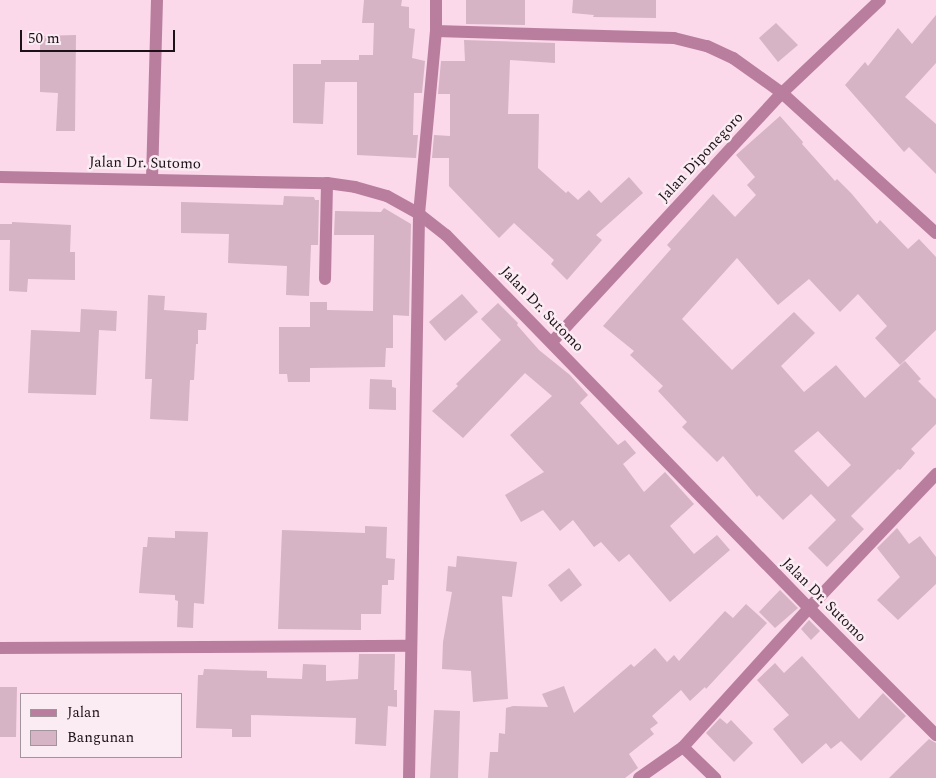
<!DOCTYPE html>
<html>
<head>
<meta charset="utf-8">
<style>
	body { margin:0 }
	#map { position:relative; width:936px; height:778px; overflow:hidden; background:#fbd8ea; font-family:Spectral,serif }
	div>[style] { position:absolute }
	.building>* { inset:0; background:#d6b3c5 }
	.minor>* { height:12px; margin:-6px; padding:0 6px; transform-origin:6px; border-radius:6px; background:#b97e9e }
	.tertiary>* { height:12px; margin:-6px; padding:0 6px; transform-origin:6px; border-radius:6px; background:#b97e9e }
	span { translate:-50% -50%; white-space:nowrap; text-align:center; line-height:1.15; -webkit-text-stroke:5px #fbecf3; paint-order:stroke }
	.street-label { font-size:15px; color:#1d1118 }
	.legend { position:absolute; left:20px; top:693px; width:162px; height:65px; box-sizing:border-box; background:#fbecf3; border:1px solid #a2949b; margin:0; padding:6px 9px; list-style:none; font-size:15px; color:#1d1118 }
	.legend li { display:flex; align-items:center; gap:10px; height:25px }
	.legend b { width:25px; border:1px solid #a2949b }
	.scale { position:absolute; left:20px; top:30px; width:155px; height:22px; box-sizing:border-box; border:2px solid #1d1118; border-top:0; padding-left:6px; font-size:15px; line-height:18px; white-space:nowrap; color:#1d1118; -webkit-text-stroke:4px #fbecf3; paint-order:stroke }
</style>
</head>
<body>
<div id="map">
	<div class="building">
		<i style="clip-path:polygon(364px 0,402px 0,401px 6px,409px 7px,409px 28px,415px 29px,412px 58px,425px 61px,422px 93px,414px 93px,413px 135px,418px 135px,416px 158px,357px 155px,357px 82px,325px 82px,323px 124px,293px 123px,293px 64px,321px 64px,321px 60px,359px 60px,359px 55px,373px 55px,374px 23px,362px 23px)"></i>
		<i style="clip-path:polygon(466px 0,525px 0,525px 25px,466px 24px)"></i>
		<i style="clip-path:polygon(573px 0,656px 0,656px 18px,593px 17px,594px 15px,572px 13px)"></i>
		<i style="clip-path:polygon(936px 15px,936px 63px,905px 97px,936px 124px,936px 174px,909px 147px,904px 152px,845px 85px,865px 62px,868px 66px,898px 28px,912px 44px)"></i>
		<i style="clip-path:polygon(776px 23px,798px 45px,778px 62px,759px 38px)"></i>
		<i style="clip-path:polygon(76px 35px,75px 131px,56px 131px,58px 93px,40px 92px,40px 36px)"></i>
		<i style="clip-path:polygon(464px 40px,555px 43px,555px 63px,510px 60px,508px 114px,539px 114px,538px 168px,566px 193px,568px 191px,578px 200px,589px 190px,601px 203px,629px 177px,643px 193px,596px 235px,602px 240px,567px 280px,551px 264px,554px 260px,514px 223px,499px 238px,449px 186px,449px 158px,432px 158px,434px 135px,450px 136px,450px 94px,438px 94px,441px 61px,465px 61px)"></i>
		<i style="clip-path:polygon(evenodd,780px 116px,803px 142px,802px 144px,835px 181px,837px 179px,851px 193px,877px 224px,880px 220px,908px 249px,919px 239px,936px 257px,936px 330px,900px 365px,875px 338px,887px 326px,858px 294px,840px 312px,809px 279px,778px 305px,737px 258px,682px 319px,732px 370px,794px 312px,815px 333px,781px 366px,804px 392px,836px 365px,865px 398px,905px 361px,921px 379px,918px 381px,936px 399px,936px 424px,911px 449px,915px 453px,900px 470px,898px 469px,851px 516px,864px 529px,827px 567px,808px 548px,836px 520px,811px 494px,783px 520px,759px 495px,757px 497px,723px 456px,717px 462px,682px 427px,687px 422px,658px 391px,663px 386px,630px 355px,634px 351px,603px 326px,671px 249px,667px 245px,713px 194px,735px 217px,756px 195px,747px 185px,755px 177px,736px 155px,780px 116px,818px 431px,851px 465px,828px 487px,794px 451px,818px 431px)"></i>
		<i style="clip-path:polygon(284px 196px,314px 197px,315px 200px,319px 200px,318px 245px,311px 245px,309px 296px,286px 295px,287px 266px,228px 263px,229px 234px,181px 233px,181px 202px,283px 205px)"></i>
		<i style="clip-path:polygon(384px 208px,411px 224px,409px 316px,393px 315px,393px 348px,386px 348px,385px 367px,310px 368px,310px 382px,288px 382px,287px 374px,279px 374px,279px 327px,310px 327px,310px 302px,327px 302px,327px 310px,373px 311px,374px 235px,334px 235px,335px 211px,381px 212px)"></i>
		<i style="clip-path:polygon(12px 222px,71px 225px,70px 252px,75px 252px,75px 280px,28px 279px,27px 292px,9px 291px,10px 240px,0 240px,0 224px,12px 224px)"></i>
		<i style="clip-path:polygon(462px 294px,478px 312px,445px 341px,429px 322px)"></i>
		<i style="clip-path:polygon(148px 295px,165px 296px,164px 310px,207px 313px,206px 330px,198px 330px,198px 344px,196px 344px,194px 380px,190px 380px,188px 421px,150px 419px,152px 379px,145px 379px)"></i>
		<i style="clip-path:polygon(498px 303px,518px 323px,517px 325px,539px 350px,570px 375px,588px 395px,580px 403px,618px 445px,625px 440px,636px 453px,623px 464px,644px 492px,665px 472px,694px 504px,670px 526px,694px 554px,717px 535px,730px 550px,670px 602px,629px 554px,619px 562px,601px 542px,594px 547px,573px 520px,560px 531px,543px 510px,521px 522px,505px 495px,544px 472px,510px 435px,552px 396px,525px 373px,463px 438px,432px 411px,458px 386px,456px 384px,501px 340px,481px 319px)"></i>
		<i style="clip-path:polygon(81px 309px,117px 311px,116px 331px,99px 330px,96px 395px,28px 393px,31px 330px,80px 332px)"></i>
		<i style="clip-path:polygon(370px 379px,392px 380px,392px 387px,396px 388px,396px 410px,369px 409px)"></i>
		<i style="clip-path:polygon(365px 526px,387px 527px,386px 558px,395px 559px,394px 580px,388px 580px,388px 585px,382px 585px,381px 614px,361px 614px,361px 630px,278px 629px,282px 530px,365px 533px)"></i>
		<i style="clip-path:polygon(897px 528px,909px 544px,920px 536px,936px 557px,936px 584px,898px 620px,877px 600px,900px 577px,877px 548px)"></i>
		<i style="clip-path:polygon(175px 531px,208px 532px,204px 604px,194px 603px,193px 628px,177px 627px,178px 601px,175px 600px,175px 595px,139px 593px,143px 547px,147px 547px,148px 537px,175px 538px)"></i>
		<i style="clip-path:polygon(457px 556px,517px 562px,512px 597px,502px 596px,508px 699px,473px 702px,471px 671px,442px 669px,443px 642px,452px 592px,446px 591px,448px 566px,456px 567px)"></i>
		<i style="clip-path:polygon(569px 568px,582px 585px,561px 602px,548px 585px)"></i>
		<i style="clip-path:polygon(780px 590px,798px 608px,775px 628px,759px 612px)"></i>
		<i style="clip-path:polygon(746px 604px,767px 623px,706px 689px,705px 687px,690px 701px,681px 690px,652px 716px,658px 723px,650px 729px,654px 734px,629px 754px,638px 768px,625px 778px,488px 778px,490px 752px,498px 752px,499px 733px,505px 734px,506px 708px,513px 706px,548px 707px,542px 694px,564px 686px,574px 713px,631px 664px,634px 667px,655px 648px,667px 662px,674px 655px,679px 661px,725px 611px,733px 618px)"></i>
		<i style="clip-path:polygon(809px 620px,820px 631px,811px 640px,801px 629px)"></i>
		<i style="clip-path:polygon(359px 654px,395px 654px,394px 690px,397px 690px,397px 707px,388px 706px,386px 746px,355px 744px,356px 718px,251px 715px,251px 737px,232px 737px,232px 729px,196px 728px,198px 675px,203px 675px,204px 669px,267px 671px,267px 678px,302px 679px,303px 664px,326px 665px,326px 681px,358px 679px)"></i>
		<i style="clip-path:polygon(802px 656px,859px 719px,883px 693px,906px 716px,861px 761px,841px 741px,831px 749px,826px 743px,802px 764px,773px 729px,789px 715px,757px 680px,775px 663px,784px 673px)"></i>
		<i style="clip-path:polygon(0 687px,17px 687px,16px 737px,0 737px)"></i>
		<i style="clip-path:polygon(434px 710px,460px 711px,458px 778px,430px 778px)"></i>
		<i style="clip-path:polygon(720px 718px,727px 724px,731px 720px,753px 743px,734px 762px,706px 733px)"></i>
		<i style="clip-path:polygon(929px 739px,936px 743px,936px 778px,889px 778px)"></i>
	</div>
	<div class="minor">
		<i style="left:436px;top:31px;width:238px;rotate:1.7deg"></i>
		<i style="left:674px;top:38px;width:34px;rotate:14deg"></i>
		<i style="left:707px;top:46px;width:29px;rotate:25deg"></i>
		<i style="left:733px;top:58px;width:60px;rotate:35.5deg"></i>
		<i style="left:782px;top:93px;width:208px;rotate:42.3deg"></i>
		<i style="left:152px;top:179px;width:179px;rotate:-88.4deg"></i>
		<i style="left:325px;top:279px;width:96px;rotate:-88.8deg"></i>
		<i style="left:0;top:648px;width:411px;rotate:-0.3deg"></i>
		<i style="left:683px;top:747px;width:45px;rotate:44.1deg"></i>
		<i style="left:409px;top:778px;width:564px;rotate:-88.98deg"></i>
		<i style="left:419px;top:214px;width:184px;rotate:-84.7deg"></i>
		<i style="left:436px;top:31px;width:31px;rotate:-90deg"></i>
		<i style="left:639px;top:778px;width:54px;rotate:-35.2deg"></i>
		<i style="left:683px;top:747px;width:188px;rotate:-47.8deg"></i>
		<i style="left:809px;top:608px;width:185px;rotate:-46.5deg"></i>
	</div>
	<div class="tertiary">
		<i style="left:0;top:177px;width:327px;rotate:1.1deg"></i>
		<i style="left:327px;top:183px;width:28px;rotate:8deg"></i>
		<i style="left:355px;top:187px;width:33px;rotate:16deg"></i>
		<i style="left:387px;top:196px;width:37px;rotate:29deg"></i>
		<i style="left:419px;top:214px;width:34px;rotate:38deg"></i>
		<i style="left:446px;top:235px;width:520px;rotate:45.78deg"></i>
		<i style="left:809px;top:608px;width:180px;rotate:45deg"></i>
		<i style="left:552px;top:342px;width:339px;rotate:-47.3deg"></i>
		<i style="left:782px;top:93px;width:135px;rotate:-43.5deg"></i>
	</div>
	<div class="street-label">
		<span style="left:701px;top:157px;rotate:-47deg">Jalan Diponegoro</span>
		<span style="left:145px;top:163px;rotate:1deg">Jalan Dr. Sutomo</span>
		<span style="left:542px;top:309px;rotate:46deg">Jalan Dr. Sutomo</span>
		<span style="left:824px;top:600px;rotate:45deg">Jalan Dr. Sutomo</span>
	</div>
	<ul class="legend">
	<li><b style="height:6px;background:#b97e9e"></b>Jalan</li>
	<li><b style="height:14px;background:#d6b3c5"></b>Bangunan</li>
	</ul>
	<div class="scale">50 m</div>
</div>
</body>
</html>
